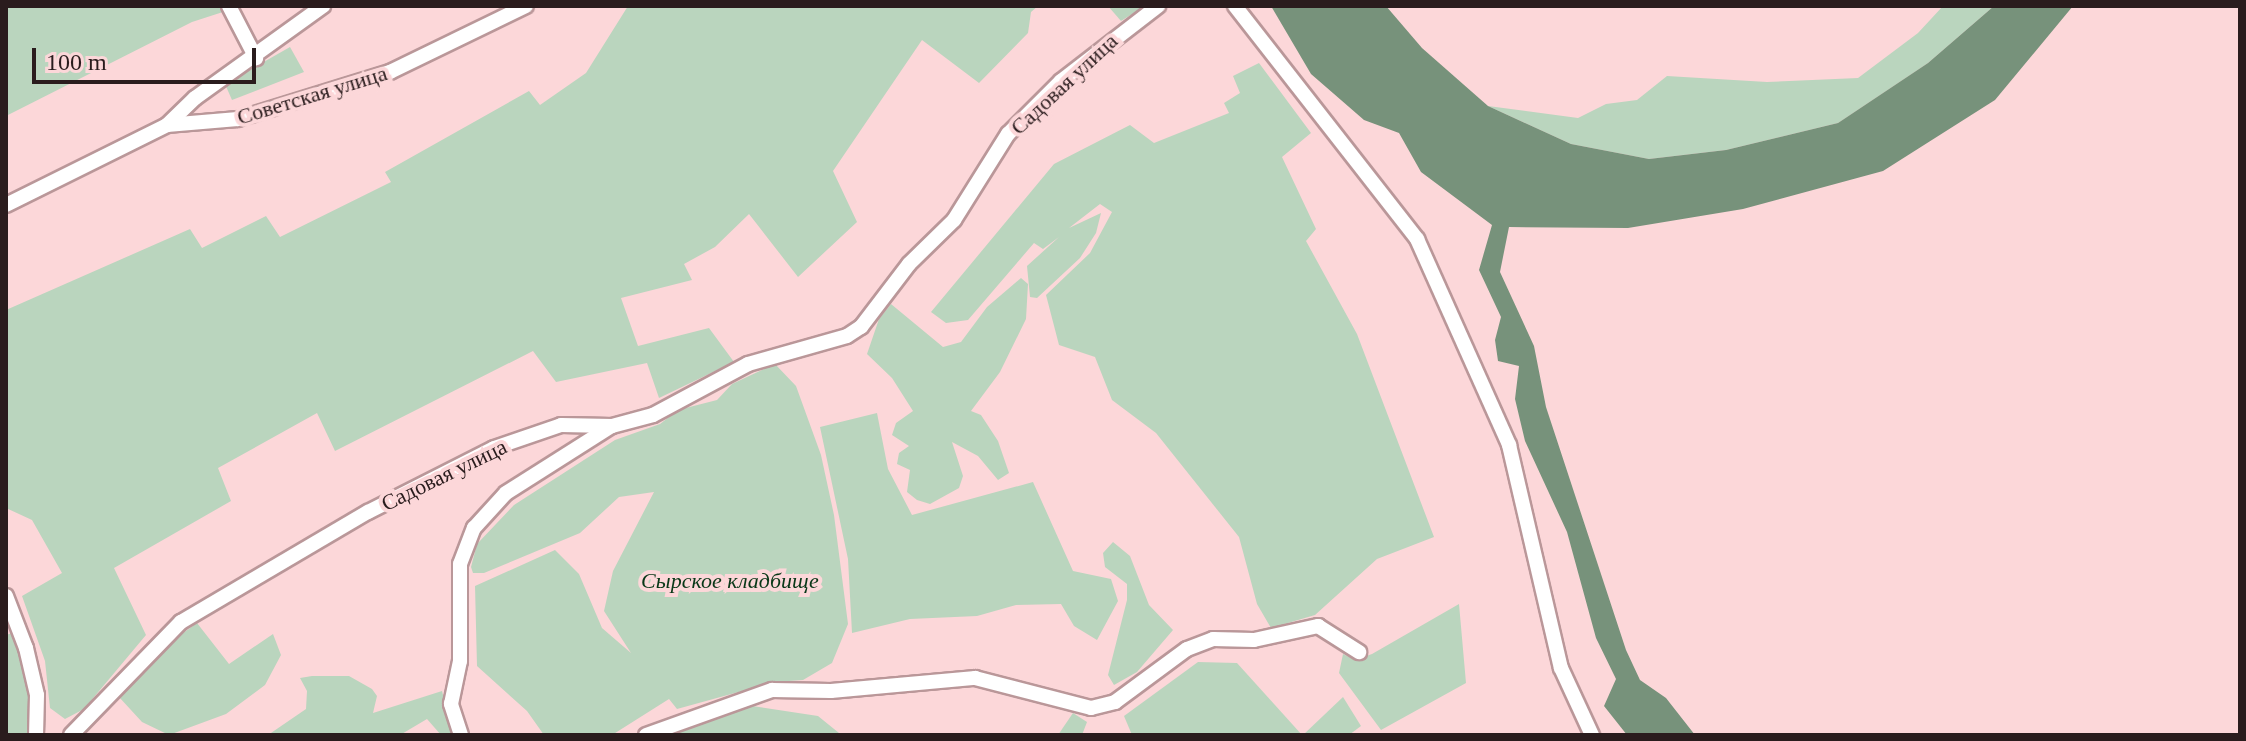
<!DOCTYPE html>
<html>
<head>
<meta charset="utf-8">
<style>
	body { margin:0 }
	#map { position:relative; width:2246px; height:741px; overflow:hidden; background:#fcd7d9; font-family:"Times New Roman",serif }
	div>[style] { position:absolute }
	.green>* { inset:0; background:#bad5be }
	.water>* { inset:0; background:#77927b }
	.roads { filter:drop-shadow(2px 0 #ba9799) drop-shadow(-2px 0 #ba9799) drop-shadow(0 2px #ba9799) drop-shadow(0 -2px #ba9799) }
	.minor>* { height:14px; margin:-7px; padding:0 7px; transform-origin:7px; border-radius:7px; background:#fff }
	span { translate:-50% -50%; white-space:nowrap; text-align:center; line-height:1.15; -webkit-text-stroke:8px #fcd7d9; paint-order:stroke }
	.street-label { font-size:22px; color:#2a1c1d }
	.park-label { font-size:22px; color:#083717; font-style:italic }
	.frame { position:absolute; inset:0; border:8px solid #2a1c1d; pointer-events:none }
	.scale { position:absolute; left:32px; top:48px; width:224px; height:36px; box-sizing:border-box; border:4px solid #2a1c1d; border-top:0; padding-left:10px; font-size:24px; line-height:28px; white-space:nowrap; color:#2a1c1d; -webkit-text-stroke:6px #fcd7d9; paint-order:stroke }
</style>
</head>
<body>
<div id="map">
	<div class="green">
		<i style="clip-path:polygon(6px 6px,223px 6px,226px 11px,192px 22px,6px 116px)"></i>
		<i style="clip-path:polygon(628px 6px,1038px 6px,1031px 12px,1028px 33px,979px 83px,922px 40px,833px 171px,857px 222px,798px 277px,749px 214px,715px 247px,684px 264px,692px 280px,621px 298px,638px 346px,709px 328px,734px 362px,659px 398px,647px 363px,556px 382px,533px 351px,335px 451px,317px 413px,218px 468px,231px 501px,114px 568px,146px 635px,84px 709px,65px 719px,50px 708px,45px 661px,22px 596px,62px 573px,32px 520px,6px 508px,6px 310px,190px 229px,202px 248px,266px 216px,280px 237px,391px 182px,385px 172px,529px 91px,540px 105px,586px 73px)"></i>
		<i style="clip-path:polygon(1108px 6px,1145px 6px,1121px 21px)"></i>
		<i style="clip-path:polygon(1943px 6px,1994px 6px,1928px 63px,1838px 123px,1726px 150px,1649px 159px,1571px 144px,1488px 106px,1578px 118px,1606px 104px,1637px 100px,1667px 76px,1767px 82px,1858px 78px,1918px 33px)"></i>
		<i style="clip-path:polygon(290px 47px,304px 72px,232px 100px,225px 84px)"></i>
		<i style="clip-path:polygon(1259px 63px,1311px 133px,1282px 157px,1316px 229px,1306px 241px,1357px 334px,1434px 537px,1377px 559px,1315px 615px,1271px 628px,1257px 604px,1239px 537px,1156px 433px,1112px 400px,1095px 357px,1059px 345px,1046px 295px,1090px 253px,1112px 212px,1100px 204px,1069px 228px,1101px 213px,1096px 233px,1080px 258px,1037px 298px,1030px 297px,1027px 266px,1059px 237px,1043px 249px,1034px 243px,968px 320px,946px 323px,931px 312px,1054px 164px,1130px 125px,1154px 143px,1229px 113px,1224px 103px,1240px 93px,1233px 76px)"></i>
		<i style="clip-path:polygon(1021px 278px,1028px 284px,1026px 319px,1000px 372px,971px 411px,981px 415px,998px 441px,1009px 473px,998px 480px,978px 456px,952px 442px,963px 476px,959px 488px,930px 504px,917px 500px,907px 492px,910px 470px,897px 464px,899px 453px,909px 446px,892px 435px,896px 423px,913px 411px,892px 378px,867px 354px,879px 319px,891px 304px,943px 347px,961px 342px,987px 307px)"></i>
		<i style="clip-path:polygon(775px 364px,796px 386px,821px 455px,834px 515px,848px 624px,832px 663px,803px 680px,775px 682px,677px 709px,669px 699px,612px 735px,544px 735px,527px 711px,477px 666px,475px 586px,555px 550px,579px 574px,602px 628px,631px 653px,604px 611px,613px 571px,654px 492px,619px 497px,580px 533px,484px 573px,473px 573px,471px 567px,477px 544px,514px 505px,615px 440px,660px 424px,678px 410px,717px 400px,732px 384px)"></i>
		<i style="clip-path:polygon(877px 413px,888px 469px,912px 515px,1033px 482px,1073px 571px,1111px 579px,1118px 601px,1097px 640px,1074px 626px,1061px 604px,1016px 605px,977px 616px,910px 619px,852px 633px,848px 559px,820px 427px)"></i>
		<i style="clip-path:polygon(1113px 542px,1130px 556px,1149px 605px,1173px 630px,1137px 672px,1114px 685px,1108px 675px,1127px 600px,1127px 584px,1105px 567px,1103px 553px)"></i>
		<i style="clip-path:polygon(1459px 604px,1466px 683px,1381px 730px,1339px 673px,1343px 654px,1355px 660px,1372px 654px)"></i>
		<i style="clip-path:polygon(197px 623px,229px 664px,273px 634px,281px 655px,265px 685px,226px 714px,169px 735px,142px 722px,119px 697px,172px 641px)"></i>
		<i style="clip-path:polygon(15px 632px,29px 677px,33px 720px,29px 735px,6px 735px,6px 635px)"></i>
		<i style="clip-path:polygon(1198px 662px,1237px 663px,1302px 735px,1132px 735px,1124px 716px)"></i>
		<i style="clip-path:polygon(312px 676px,349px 676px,372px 689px,377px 696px,373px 713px,442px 691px,453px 735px,441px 735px,427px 719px,400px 735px,268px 735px,306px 709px,307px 691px,300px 678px)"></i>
		<i style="clip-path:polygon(1343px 697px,1361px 726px,1349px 735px,1303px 735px)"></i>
		<i style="clip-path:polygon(739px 704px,818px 716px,839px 733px,853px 735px,674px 735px)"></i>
		<i style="clip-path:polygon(1073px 713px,1087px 722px,1082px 735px,1058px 735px)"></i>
	</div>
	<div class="water">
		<i style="clip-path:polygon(1271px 6px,1386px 6px,1422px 48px,1488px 106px,1571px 144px,1649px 159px,1726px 150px,1838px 123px,1928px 63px,1994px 6px,2073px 6px,1995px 100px,1883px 171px,1743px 209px,1628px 228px,1509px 227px,1500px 272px,1534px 346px,1546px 407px,1626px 650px,1640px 680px,1666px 698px,1695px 735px,1627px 735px,1604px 706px,1616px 679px,1596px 638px,1567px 532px,1525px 441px,1515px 399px,1519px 366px,1498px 361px,1495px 340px,1501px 317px,1479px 270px,1492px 225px,1421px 172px,1399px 133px,1364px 120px,1311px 74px)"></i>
	</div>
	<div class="roads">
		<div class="minor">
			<i style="left:229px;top:6px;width:59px;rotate:62.6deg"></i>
			<i style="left:1235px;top:6px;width:296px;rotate:52deg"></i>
			<i style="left:1417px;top:239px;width:226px;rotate:65.9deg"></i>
			<i style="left:1509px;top:445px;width:229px;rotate:76.9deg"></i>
			<i style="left:1561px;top:668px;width:74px;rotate:65.2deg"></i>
			<i style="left:167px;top:125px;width:39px;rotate:-44deg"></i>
			<i style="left:195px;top:98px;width:158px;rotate:-35.7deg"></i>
			<i style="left:6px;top:205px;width:180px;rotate:-26.4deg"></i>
			<i style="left:167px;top:125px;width:71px;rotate:-4.8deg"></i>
			<i style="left:238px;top:119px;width:159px;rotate:-17.2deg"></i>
			<i style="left:390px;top:72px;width:151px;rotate:-25.9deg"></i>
			<i style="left:6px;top:596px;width:56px;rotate:69deg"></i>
			<i style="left:26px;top:648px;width:48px;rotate:76.8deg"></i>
			<i style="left:37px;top:695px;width:40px;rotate:91.4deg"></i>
			<i style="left:71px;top:735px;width:158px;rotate:-45.8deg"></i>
			<i style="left:181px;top:622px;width:217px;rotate:-30.5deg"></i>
			<i style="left:368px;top:512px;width:141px;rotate:-26.9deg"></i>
			<i style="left:494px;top:448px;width:71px;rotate:-18.9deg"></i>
			<i style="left:561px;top:425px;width:51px;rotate:1.1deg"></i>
			<i style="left:612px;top:426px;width:42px;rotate:-15deg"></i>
			<i style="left:653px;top:415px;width:108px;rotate:-28.2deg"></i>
			<i style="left:748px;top:364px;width:103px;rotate:-15.8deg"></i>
			<i style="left:847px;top:336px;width:17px;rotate:-33deg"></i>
			<i style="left:861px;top:327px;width:79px;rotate:-52.7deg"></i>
			<i style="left:909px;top:264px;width:63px;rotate:-44.4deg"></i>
			<i style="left:954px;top:220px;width:102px;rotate:-57.9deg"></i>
			<i style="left:1008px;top:134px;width:75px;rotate:-45deg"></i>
			<i style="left:1061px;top:81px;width:123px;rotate:-37.7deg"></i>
			<i style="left:461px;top:735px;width:33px;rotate:-108deg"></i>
			<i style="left:451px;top:704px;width:44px;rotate:-78.2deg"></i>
			<i style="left:460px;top:661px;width:97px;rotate:-90deg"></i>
			<i style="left:460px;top:564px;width:39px;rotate:-69deg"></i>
			<i style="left:474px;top:528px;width:47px;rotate:-47.6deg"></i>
			<i style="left:506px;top:493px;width:123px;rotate:-32.4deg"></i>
			<i style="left:646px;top:735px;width:134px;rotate:-19.7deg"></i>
			<i style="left:772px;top:690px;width:59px;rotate:1deg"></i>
			<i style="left:831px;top:691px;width:145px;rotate:-5.2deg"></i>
			<i style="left:975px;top:678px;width:120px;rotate:14.5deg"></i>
			<i style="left:1091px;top:708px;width:25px;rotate:-14deg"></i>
			<i style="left:1115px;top:702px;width:89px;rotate:-36.4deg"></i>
			<i style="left:1187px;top:649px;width:28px;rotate:-21deg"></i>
			<i style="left:1213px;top:639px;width:41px;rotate:1.4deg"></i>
			<i style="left:1254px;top:640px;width:66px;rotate:-12.3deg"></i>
			<i style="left:1318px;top:626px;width:49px;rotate:32.4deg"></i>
		</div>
	</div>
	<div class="street-label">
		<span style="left:1064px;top:84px;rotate:-43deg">Садовая улица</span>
		<span style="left:312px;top:95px;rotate:-17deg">Советская улица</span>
		<span style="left:444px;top:475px;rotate:-26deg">Садовая улица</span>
	</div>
	<div class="park-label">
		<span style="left:730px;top:581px">Сырское кладбище</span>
	</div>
	<div class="frame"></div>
	<div class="scale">100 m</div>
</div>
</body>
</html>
